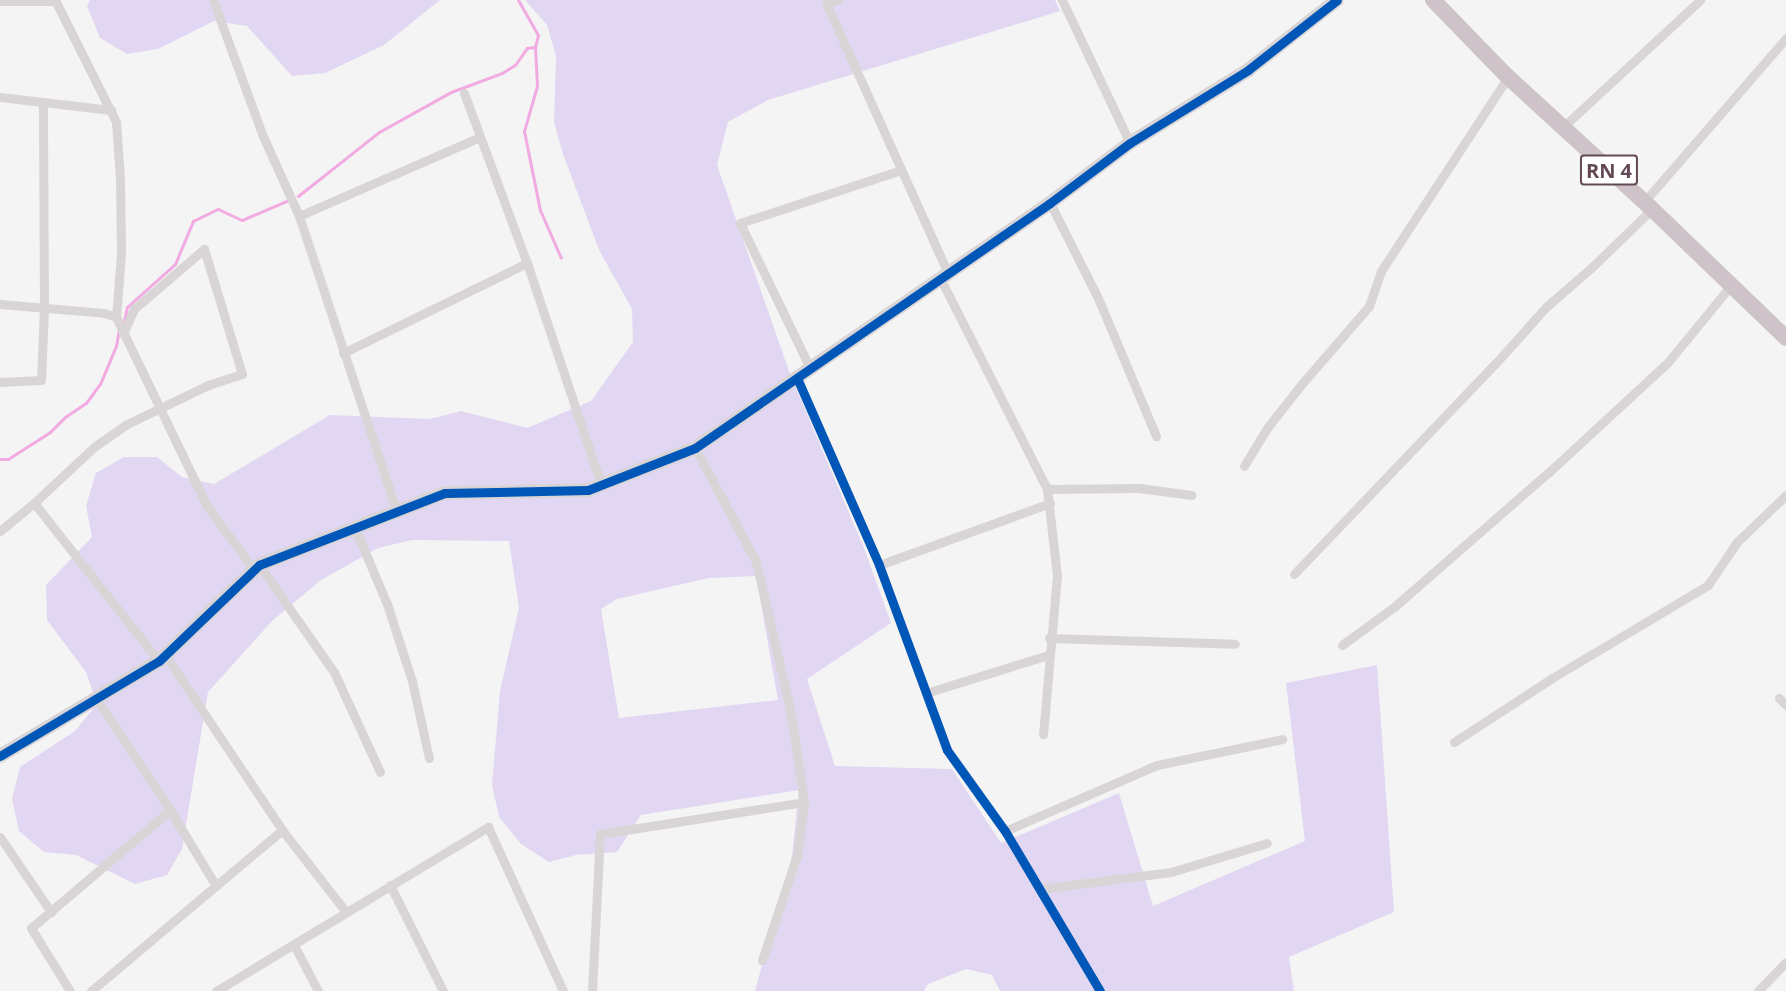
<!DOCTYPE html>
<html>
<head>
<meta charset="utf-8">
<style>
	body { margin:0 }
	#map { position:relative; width:1786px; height:991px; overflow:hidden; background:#f3f4f3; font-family:"Open Sans",sans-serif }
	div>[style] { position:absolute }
	.green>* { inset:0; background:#e2d7f3 }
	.stream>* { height:3px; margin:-1.5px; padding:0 1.5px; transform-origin:1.5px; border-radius:1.5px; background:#f2aae2 }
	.street>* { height:9px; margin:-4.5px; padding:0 4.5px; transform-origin:4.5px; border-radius:4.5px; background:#d9d5d6 }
	.secondary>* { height:14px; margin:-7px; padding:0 7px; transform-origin:7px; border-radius:7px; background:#d9d4d6 }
	.highway>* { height:16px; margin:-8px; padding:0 8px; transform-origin:8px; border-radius:8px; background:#cdc3c8 }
	.cycleway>* { height:9px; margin:-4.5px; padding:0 4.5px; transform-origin:4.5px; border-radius:4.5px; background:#0057b8 }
	span { translate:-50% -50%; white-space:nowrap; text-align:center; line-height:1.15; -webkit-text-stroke:6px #fff; paint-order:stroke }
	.shield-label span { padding:2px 4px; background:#fff; border:2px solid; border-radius:4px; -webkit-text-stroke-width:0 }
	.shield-label { font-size:20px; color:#624955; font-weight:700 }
</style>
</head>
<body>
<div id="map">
	<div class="green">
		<i style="clip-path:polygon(90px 0,440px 0,384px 45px,325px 73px,292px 76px,247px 26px,214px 21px,158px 49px,127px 54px,100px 38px,87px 6px)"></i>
		<i style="clip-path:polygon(evenodd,525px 0,1055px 0,1060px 11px,768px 100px,728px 122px,717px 165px,790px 374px,864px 548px,891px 623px,807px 679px,835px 766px,952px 769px,1001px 843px,1119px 793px,1153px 906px,1305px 841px,1286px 683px,1377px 665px,1394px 912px,1289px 957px,1294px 991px,1000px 991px,992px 975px,966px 969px,928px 984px,924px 991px,755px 991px,792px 856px,799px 790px,641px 815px,617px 852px,576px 855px,549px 862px,521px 844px,499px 817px,492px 785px,500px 691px,519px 608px,509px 541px,412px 540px,378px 548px,321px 580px,272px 621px,208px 692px,182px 849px,167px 875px,135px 884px,76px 855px,44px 852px,19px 831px,12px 799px,20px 767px,75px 731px,97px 704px,86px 672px,47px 620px,46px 585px,92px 537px,86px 506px,96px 473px,124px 457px,157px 457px,182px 477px,214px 484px,330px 415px,430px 419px,461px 411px,527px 428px,591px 401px,633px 342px,632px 309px,599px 250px,563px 154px,554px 122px,556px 56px,547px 25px,525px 0,756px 576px,778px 700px,619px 718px,601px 609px,617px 599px,709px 578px,756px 576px)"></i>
	</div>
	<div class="stream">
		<i style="left:535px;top:47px;width:39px;rotate:87deg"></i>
		<i style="left:537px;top:86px;width:47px;rotate:106.1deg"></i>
		<i style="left:524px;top:131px;width:81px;rotate:78.6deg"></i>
		<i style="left:540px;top:210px;width:52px;rotate:66.4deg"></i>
		<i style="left:298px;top:196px;width:103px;rotate:-38.3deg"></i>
		<i style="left:379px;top:132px;width:82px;rotate:-29.1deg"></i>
		<i style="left:451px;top:92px;width:54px;rotate:-20.4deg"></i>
		<i style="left:502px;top:73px;width:15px;rotate:-32deg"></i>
		<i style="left:515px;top:65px;width:21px;rotate:-55deg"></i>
		<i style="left:527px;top:48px;width:8px;rotate:-7deg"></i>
		<i style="left:535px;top:47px;width:12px;rotate:-76deg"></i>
		<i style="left:538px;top:35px;width:40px;rotate:-119.7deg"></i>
		<i style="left:124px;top:321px;width:14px;rotate:-78deg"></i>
		<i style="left:127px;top:307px;width:64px;rotate:-41.9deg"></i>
		<i style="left:175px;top:264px;width:47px;rotate:-67.3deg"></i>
		<i style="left:193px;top:221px;width:28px;rotate:-26deg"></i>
		<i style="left:218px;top:209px;width:26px;rotate:25deg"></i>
		<i style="left:242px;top:220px;width:51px;rotate:-23.1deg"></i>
		<i style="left:0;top:459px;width:8px"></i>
		<i style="left:8px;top:459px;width:50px;rotate:-32.7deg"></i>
		<i style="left:50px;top:432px;width:21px;rotate:-45deg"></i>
		<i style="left:65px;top:417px;width:25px;rotate:-34deg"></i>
		<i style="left:86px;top:403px;width:24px;rotate:-54deg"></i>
		<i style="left:100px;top:384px;width:41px;rotate:-67.2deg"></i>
		<i style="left:116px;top:346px;width:17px;rotate:-80deg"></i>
	</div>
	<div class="street">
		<i style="left:55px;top:0;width:136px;rotate:63.4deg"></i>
		<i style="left:116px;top:122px;width:57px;rotate:86deg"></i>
		<i style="left:120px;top:179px;width:75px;rotate:89.2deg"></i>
		<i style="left:121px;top:254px;width:63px;rotate:94.5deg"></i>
		<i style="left:213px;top:0;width:143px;rotate:69.9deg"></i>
		<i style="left:262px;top:134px;width:90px;rotate:65.7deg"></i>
		<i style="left:299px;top:216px;width:310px;rotate:71.7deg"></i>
		<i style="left:837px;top:0;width:11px;rotate:165deg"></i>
		<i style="left:826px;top:3px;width:296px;rotate:65.7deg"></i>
		<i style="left:1062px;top:0;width:158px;rotate:64.6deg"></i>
		<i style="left:0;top:1px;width:55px"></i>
		<i style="left:464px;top:93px;width:181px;rotate:69.7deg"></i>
		<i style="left:527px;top:263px;width:236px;rotate:71.5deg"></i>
		<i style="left:0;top:97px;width:112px;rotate:6.7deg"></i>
		<i style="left:1563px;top:127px;width:187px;rotate:-42.8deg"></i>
		<i style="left:1644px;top:202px;width:217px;rotate:-49.1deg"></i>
		<i style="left:1050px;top:203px;width:106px;rotate:63.2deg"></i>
		<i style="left:1098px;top:298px;width:150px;rotate:67.2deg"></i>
		<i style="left:299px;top:216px;width:197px;rotate:-23.6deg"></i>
		<i style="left:940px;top:278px;width:237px;rotate:63.1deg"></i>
		<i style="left:1047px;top:489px;width:87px;rotate:83.4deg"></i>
		<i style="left:1057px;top:575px;width:160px;rotate:95deg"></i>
		<i style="left:0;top:304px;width:104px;rotate:4.9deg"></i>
		<i style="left:104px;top:313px;width:13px;rotate:18deg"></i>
		<i style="left:116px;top:317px;width:210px;rotate:64.3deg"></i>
		<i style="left:207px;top:506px;width:79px;rotate:53.7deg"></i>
		<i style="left:343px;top:353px;width:205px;rotate:-26.1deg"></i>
		<i style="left:810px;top:368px;width:161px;rotate:-115.8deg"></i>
		<i style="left:740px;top:223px;width:169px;rotate:-18.2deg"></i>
		<i style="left:797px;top:378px;width:204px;rotate:66.3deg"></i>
		<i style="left:879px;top:565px;width:197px;rotate:69.8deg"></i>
		<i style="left:947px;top:750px;width:100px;rotate:54.4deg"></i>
		<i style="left:1005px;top:831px;width:186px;rotate:59.3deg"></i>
		<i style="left:0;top:382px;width:41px;rotate:-2.8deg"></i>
		<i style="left:41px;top:380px;width:72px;rotate:-87.6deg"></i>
		<i style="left:44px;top:308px;width:206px;rotate:-90.3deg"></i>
		<i style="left:695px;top:448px;width:129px;rotate:61.8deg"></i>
		<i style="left:756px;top:562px;width:156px;rotate:77deg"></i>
		<i style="left:791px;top:714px;width:89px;rotate:81.6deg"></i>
		<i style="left:804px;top:802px;width:53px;rotate:97.5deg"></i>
		<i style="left:797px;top:855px;width:111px;rotate:108.4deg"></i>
		<i style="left:1244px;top:466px;width:44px;rotate:-58.8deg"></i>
		<i style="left:1267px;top:428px;width:53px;rotate:-51.8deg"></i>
		<i style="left:1300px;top:386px;width:106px;rotate:-49.2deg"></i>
		<i style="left:1369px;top:306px;width:37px;rotate:-71deg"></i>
		<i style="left:1381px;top:271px;width:232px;rotate:-56.8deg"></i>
		<i style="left:1047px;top:489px;width:92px;rotate:-0.6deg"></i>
		<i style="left:1139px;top:488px;width:53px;rotate:7.5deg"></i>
		<i style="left:34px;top:503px;width:201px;rotate:51.7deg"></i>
		<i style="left:354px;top:526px;width:85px;rotate:67.1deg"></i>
		<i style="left:387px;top:604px;width:81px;rotate:72deg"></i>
		<i style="left:412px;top:681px;width:79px;rotate:77.6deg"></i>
		<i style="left:0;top:531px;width:44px;rotate:-39.5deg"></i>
		<i style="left:34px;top:503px;width:82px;rotate:-43deg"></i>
		<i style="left:94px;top:447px;width:38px;rotate:-35deg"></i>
		<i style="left:125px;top:425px;width:92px;rotate:-25.7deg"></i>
		<i style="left:208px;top:385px;width:36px;rotate:-18deg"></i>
		<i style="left:242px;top:374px;width:131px;rotate:-106.9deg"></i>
		<i style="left:204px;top:249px;width:92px;rotate:139.4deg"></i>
		<i style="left:134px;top:309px;width:27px;rotate:114deg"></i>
		<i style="left:259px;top:565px;width:131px;rotate:55deg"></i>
		<i style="left:334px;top:672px;width:110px;rotate:65.3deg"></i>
		<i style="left:879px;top:565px;width:182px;rotate:-19.9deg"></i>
		<i style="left:1294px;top:574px;width:291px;rotate:-46.3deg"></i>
		<i style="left:1495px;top:364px;width:76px;rotate:-48.2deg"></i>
		<i style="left:1546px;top:307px;width:60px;rotate:-40.9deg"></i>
		<i style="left:1591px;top:268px;width:85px;rotate:-44deg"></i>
		<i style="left:1049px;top:638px;width:186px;rotate:1.8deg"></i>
		<i style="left:1342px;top:645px;width:64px;rotate:-36.2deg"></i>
		<i style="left:1394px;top:607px;width:206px;rotate:-41.1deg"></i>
		<i style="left:1549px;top:472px;width:162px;rotate:-42.7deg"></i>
		<i style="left:1668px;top:362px;width:101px;rotate:-50.6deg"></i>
		<i style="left:165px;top:655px;width:211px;rotate:56.2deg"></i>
		<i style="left:282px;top:830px;width:104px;rotate:52deg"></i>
		<i style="left:926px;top:693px;width:128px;rotate:-17.3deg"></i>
		<i style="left:96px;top:698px;width:134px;rotate:56.5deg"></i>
		<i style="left:170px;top:810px;width:89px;rotate:58.8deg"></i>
		<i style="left:1779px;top:698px;width:10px;rotate:45deg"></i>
		<i style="left:1454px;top:742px;width:117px;rotate:-33.1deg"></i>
		<i style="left:1552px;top:678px;width:182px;rotate:-30.8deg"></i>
		<i style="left:1708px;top:585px;width:52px;rotate:-56deg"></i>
		<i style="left:1737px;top:542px;width:68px;rotate:-43.8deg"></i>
		<i style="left:1005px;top:831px;width:166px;rotate:-23.5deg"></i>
		<i style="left:1157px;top:765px;width:128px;rotate:-11.7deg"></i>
		<i style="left:0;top:837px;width:91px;rotate:55.8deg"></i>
		<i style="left:390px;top:885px;width:119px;rotate:63.4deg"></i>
		<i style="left:1040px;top:889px;width:132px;rotate:-7.4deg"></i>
		<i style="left:1171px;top:872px;width:100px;rotate:-16.8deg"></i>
		<i style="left:294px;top:945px;width:52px;rotate:62.4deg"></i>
		<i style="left:70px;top:991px;width:74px;rotate:-121.8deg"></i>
		<i style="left:31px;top:928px;width:182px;rotate:-40.3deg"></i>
		<i style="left:91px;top:991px;width:250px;rotate:-40.1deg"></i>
		<i style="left:216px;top:991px;width:318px;rotate:-31.1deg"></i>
		<i style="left:488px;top:827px;width:180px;rotate:65.4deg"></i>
		<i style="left:592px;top:991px;width:157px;rotate:-87.1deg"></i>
		<i style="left:600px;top:834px;width:206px;rotate:-8.9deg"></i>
		<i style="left:1758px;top:991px;width:40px;rotate:-46deg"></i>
	</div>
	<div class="secondary">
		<i style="left:0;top:756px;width:185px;rotate:-30.9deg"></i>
		<i style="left:159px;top:661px;width:139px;rotate:-43.8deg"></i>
		<i style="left:259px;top:565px;width:199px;rotate:-21.2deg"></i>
		<i style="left:445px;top:493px;width:143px;rotate:-1.2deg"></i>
		<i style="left:588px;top:490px;width:115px;rotate:-21.4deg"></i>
		<i style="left:695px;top:448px;width:431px;rotate:-34.6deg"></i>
		<i style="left:1050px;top:203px;width:100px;rotate:-36.9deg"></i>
		<i style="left:1130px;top:143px;width:139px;rotate:-31.7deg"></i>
		<i style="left:1248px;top:70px;width:113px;rotate:-38.2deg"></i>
	</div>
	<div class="highway">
		<i style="left:1433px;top:0;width:107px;rotate:45.8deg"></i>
		<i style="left:1508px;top:77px;width:195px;rotate:42.5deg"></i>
		<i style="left:1652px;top:209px;width:186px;rotate:43.9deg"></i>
	</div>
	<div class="cycleway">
		<i style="left:797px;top:378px;width:204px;rotate:66.3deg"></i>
		<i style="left:879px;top:565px;width:197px;rotate:69.8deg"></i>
		<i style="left:947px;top:750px;width:100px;rotate:54.4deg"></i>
		<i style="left:1005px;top:831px;width:186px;rotate:59.3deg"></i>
		<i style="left:0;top:756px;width:185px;rotate:-30.9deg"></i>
		<i style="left:159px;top:661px;width:139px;rotate:-43.8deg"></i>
		<i style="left:259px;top:565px;width:199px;rotate:-21.2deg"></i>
		<i style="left:445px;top:493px;width:143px;rotate:-1.2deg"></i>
		<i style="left:588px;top:490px;width:115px;rotate:-21.4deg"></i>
		<i style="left:695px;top:448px;width:431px;rotate:-34.6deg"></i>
		<i style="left:1050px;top:203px;width:100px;rotate:-36.9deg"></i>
		<i style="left:1130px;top:143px;width:139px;rotate:-31.7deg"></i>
		<i style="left:1248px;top:70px;width:113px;rotate:-38.2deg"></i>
	</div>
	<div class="shield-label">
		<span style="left:1609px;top:170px">RN 4</span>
	</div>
</div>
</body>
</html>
